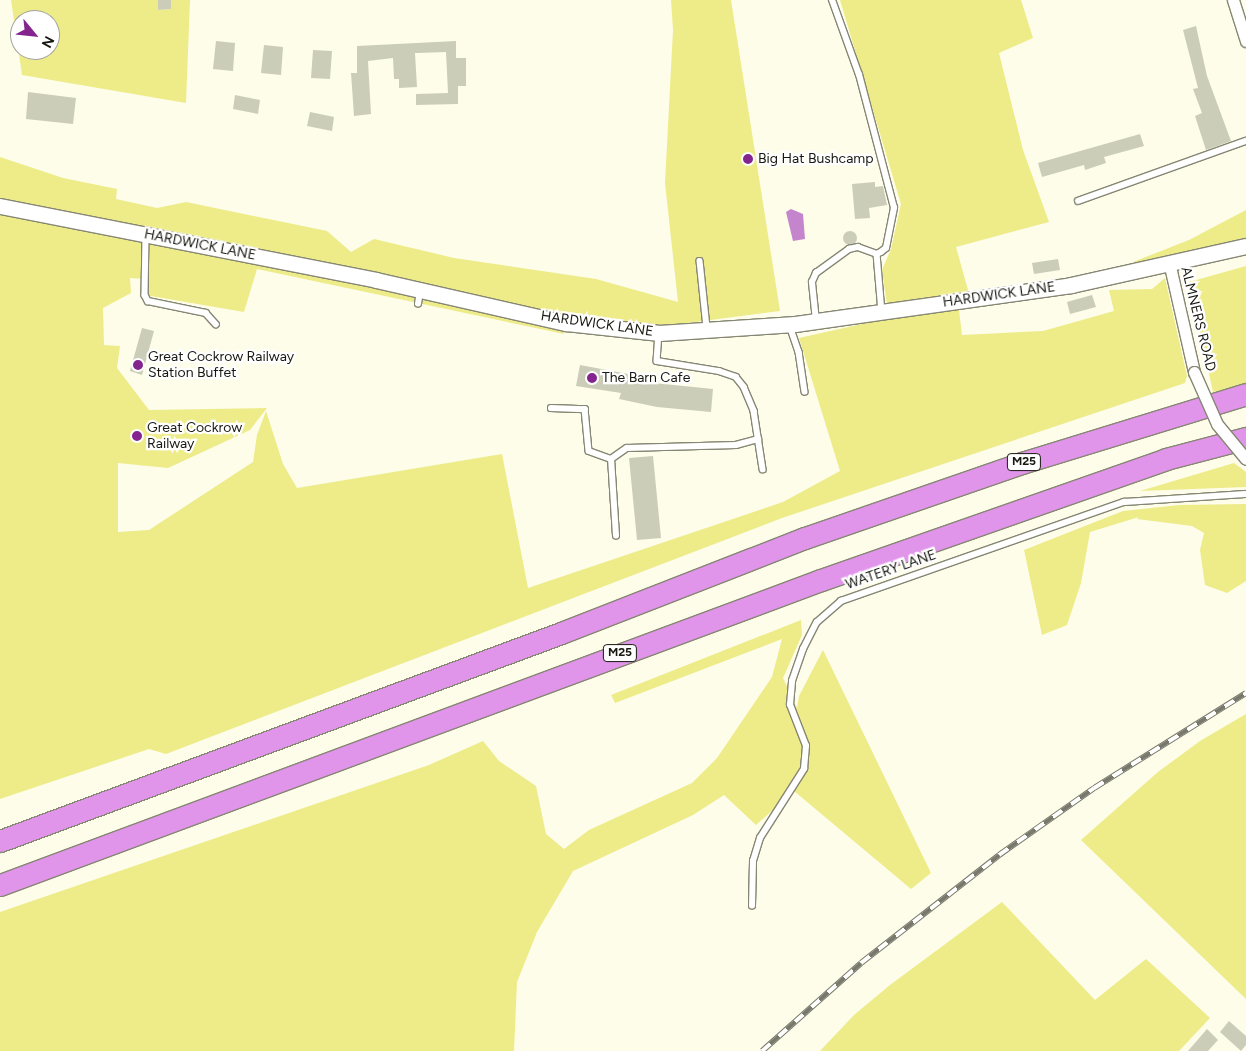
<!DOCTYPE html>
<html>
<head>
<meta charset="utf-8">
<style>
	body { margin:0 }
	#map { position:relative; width:1246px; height:1051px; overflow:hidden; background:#fdfde9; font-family:Figtree,sans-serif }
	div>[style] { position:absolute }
	.green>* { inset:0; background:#eeeb89 }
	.water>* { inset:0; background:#c585cc }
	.building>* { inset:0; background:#cccdb9 }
	.round { border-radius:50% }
	.roads { filter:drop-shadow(1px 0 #868674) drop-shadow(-1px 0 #868674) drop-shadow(0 1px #868674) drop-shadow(0 -1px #868674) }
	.service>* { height:5.5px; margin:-2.75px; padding:0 2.75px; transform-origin:2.75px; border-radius:2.75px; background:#fff }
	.minor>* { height:11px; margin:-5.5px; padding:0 5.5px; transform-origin:5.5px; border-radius:5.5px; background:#fff }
	.tertiary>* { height:15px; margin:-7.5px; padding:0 7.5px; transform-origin:7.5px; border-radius:7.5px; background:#fff }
	.motorway>* { height:21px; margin:-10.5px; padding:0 10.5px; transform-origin:10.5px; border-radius:10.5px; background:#e195ea }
	.rail>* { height:5.5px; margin-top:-2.75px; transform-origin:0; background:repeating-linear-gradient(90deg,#fff 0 11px,#78786c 0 22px); box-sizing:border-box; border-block:1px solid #78786c }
	.bridges { filter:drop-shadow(1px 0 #868674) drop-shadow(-1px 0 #868674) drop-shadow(0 1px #868674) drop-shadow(0 -1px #868674) }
	.minor-bridge>* { height:11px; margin:-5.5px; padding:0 5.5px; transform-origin:5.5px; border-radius:5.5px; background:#fff }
	.dots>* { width:14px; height:14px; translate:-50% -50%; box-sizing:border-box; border:2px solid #fff; border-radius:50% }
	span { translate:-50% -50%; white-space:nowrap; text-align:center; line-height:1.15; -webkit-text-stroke:4.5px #fff; paint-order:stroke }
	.shield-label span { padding:1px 4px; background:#fff; border:1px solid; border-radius:4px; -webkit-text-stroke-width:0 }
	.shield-label { font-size:12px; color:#181811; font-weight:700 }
	.poi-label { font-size:14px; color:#181811 }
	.left { translate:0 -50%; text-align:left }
	.street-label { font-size:14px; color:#181811 }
	.north { position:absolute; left:10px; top:10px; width:50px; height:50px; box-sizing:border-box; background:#fff; border:1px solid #a3a3a0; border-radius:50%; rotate:118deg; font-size:14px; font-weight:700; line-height:20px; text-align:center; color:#181811 }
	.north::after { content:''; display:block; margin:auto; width:18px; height:22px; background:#83248f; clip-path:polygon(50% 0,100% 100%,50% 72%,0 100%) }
</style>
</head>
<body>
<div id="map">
	<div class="green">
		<i style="clip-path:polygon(evenodd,11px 0,158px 0,158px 10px,171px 9px,171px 0,190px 0,186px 103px,22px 75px,11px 0,20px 20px,50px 20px,50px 50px,20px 50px,20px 20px)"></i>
		<i style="clip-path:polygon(671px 0,731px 0,780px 311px,680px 324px,680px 334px,566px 323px,564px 334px,257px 269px,244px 312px,145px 295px,145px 279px,130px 278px,131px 293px,103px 308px,104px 345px,120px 346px,117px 368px,149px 410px,267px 408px,250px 430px,168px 468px,118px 463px,118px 532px,149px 530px,253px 462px,257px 435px,266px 411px,283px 464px,297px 488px,502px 454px,528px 588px,783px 502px,840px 471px,799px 338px,889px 318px,882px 270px,891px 249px,901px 204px,840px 0,1021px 0,1033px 38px,999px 53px,1023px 150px,1049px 222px,956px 247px,968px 290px,959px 310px,962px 335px,1043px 331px,1114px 311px,1109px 290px,1152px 289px,1165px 278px,1187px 376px,1185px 383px,782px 518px,166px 754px,149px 749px,0 799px,0 157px,63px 178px,117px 189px,116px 199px,157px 208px,186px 202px,327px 231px,351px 252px,374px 239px,454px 258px,596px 279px,678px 302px,665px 183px,673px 30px)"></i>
		<i style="clip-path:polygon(1246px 210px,1246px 239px,1151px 262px,1133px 262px,1189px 240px)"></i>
		<i style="clip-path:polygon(1246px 266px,1246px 385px,1213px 392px,1189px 282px)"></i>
		<i style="clip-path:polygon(1234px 463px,1246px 472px,1246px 487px,1140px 491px)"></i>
		<i style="clip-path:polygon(1246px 504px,1246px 581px,1227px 593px,1205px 585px,1200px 550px,1204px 533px,1192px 526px,1137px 519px,1139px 517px,1090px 532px,1081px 583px,1067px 625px,1042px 635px,1024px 550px,1123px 511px,1179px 505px)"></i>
		<i style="clip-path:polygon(801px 620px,802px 635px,783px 678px,797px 708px,799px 696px,823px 650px,931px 873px,911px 889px,794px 791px,756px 825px,724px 795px,693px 815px,573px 871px,537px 932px,517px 982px,514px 1051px,0 1051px,0 912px,429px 765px,483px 741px,499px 761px,536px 786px,546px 834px,564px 849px,589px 830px,692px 783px,717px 758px,772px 677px,782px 639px,615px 703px,611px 695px)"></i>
		<i style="clip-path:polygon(1246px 714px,1246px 999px,1081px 840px,1158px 772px,1200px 741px)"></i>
		<i style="clip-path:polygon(1002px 902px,1095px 1000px,1146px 959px,1210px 1018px,1179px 1051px,820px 1051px,854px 1015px,890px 985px)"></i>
	</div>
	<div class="water">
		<i style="clip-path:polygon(791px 209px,803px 214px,805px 239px,793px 241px,786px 212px)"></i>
	</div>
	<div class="building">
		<i style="clip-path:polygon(158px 0,171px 0,171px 9px,158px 10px)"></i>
		<i style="clip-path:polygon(1196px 26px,1207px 76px,1231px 141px,1206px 150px,1195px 116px,1202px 113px,1193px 89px,1198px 88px,1183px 30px)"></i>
		<i style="clip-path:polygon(216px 41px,235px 43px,233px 71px,213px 69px)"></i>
		<i style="clip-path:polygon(456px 41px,456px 58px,466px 58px,466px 86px,458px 86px,458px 104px,416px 105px,416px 94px,448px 93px,446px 52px,418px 53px,415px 53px,417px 87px,399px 88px,399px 79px,394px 79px,393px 58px,368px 61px,371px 114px,354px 116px,351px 73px,357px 73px,357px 46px)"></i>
		<i style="clip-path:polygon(264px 45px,283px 47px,281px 75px,261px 73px)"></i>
		<i style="clip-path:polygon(313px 50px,332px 51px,330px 79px,311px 78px)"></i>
		<i style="clip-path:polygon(28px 92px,76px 98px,73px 124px,26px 119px)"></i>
		<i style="clip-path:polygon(235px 95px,260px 100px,258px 114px,233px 109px)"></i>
		<i style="clip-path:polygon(310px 112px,334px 117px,332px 131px,307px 126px)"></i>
		<i style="clip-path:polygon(1140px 134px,1144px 146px,1104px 157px,1106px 163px,1085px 170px,1084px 165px,1042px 177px,1038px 163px)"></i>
		<i style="clip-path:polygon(875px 182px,875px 187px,883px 186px,887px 205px,869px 208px,870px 218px,855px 219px,852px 184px)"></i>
		<i class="round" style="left:843px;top:231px;width:14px;height:14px"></i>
		<i style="clip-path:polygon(1058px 259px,1060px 270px,1034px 274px,1032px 263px)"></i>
		<i style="clip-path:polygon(1092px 295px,1096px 307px,1070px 314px,1067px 302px)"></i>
		<i style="clip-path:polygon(142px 328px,154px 331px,142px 375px,130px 371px)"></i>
		<i style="clip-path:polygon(580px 365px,655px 379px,654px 383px,713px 389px,711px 412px,657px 407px,619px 399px,621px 393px,576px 386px)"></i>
		<i style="clip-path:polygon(653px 456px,661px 538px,637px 540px,629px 458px)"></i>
		<i style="clip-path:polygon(1229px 1021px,1246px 1036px,1246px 1045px,1241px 1051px,1220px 1032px)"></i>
		<i style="clip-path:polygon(1207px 1029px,1218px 1040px,1208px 1051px,1188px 1051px)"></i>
	</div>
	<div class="roads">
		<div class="service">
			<i style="left:1078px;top:201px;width:178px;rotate:-19.7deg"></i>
			<i style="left:146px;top:237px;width:58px;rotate:91deg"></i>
			<i style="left:145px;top:295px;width:7px;rotate:63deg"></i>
			<i style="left:148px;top:301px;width:59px;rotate:11.7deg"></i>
			<i style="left:206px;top:313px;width:15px;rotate:48deg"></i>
			<i style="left:877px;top:254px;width:58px;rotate:85.1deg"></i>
			<i style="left:700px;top:261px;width:67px;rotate:84deg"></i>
			<i style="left:418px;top:304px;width:12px;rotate:-81deg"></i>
			<i style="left:816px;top:321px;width:39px;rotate:-96deg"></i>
			<i style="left:812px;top:282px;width:10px;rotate:-66deg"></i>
			<i style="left:816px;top:273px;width:41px;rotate:-36deg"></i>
			<i style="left:849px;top:249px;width:9px;rotate:-13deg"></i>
			<i style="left:858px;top:247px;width:20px;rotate:20deg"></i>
			<i style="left:877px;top:254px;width:4px;rotate:-27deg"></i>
			<i style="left:881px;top:252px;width:6px;rotate:-39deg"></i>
			<i style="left:886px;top:248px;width:41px;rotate:-78.7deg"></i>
			<i style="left:894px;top:208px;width:138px;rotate:-104.7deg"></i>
			<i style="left:859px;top:75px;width:80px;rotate:-109.8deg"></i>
			<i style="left:790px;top:326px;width:28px;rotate:71deg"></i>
			<i style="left:799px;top:352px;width:40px;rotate:81.5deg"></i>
			<i style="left:659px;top:333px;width:28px;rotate:94deg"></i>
			<i style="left:657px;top:361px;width:63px;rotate:9.2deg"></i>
			<i style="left:719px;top:371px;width:18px;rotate:19deg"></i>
			<i style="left:736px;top:377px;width:13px;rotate:51deg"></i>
			<i style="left:744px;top:387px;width:26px;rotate:67deg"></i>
			<i style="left:754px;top:411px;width:59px;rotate:81.2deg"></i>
			<i style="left:551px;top:408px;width:34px;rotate:2deg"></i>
			<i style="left:585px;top:409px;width:42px;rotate:84.6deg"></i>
			<i style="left:589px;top:451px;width:23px;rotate:20deg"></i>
			<i style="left:616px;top:536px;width:77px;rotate:-93.7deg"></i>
			<i style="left:611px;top:459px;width:19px;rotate:-35deg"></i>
			<i style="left:627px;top:448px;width:109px;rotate:-1.6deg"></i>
			<i style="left:736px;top:445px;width:23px;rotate:-15deg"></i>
			<i style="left:752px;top:906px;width:45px;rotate:-88.7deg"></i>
			<i style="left:753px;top:861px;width:24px;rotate:-73deg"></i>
			<i style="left:760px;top:838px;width:82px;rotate:-57.5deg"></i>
			<i style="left:804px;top:769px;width:23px;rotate:-85deg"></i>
			<i style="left:806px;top:746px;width:44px;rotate:-111.3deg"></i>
			<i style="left:790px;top:705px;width:24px;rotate:-85deg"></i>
			<i style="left:792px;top:681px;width:34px;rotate:-71deg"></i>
			<i style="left:803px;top:649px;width:30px;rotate:-63deg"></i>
			<i style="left:817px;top:622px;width:32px;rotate:-41deg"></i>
			<i style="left:841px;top:601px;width:300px;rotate:-19.3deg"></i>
			<i style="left:1124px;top:502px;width:122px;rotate:-3.8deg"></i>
		</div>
		<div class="minor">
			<i style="left:1233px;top:0;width:43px;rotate:72.4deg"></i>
			<i style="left:1169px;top:262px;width:113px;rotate:77.2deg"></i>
		</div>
		<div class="tertiary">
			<i style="left:0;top:206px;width:383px;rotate:11.1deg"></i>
			<i style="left:376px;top:280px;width:195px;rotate:12.8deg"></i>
			<i style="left:566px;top:323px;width:94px;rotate:6.1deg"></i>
			<i style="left:659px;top:333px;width:136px;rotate:-3.8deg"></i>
			<i style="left:795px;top:324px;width:279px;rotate:-8deg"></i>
			<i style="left:1071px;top:285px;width:179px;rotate:-12.6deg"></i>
		</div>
		<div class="motorway">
			<i style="left:0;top:841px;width:598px;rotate:-20.34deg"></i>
			<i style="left:561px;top:633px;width:262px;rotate:-21.3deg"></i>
			<i style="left:805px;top:538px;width:230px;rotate:-19.1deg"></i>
			<i style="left:1022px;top:463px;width:234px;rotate:-17.1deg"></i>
			<i style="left:0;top:885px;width:876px;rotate:-20.38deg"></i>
			<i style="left:821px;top:580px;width:366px;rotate:-19.3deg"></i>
			<i style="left:1166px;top:459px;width:83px;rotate:-14.7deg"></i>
		</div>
	</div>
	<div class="rail">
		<i style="left:762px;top:1051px;width:132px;rotate:-41.6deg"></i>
		<i style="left:861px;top:963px;width:175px;rotate:-38deg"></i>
		<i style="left:999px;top:855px;width:116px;rotate:-35.2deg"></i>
		<i style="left:1094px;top:788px;width:179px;rotate:-32deg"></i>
	</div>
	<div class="bridges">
		<div class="minor-bridge">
			<i style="left:1194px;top:372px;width:57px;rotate:66.1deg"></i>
			<i style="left:1217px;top:424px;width:45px;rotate:50.4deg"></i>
		</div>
	</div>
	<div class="dots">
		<i style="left:748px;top:159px;background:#83248f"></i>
		<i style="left:138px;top:365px;background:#83248f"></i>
		<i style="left:592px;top:378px;background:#83248f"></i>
		<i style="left:137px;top:436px;background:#83248f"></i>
	</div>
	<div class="shield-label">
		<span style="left:1024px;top:462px">M25</span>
		<span style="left:620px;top:653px">M25</span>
	</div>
	<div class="poi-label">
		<span class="left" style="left:758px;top:159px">Big Hat Bushcamp</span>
		<span class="left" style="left:148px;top:365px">Great Cockrow Railway<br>Station Buffet</span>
		<span class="left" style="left:602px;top:378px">The Barn Cafe</span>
		<span class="left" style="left:147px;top:436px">Great Cockrow<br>Railway</span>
	</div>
	<div class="street-label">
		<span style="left:200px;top:245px;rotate:11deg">HARDWICK LANE</span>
		<span style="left:999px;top:295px;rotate:-8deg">HARDWICK LANE</span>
		<span style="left:1198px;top:319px;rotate:76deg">ALMNERS ROAD</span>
		<span style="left:597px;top:324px;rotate:8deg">HARDWICK LANE</span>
		<span style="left:891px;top:570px;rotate:-19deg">WATERY LANE</span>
	</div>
	<div class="north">N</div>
</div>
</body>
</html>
